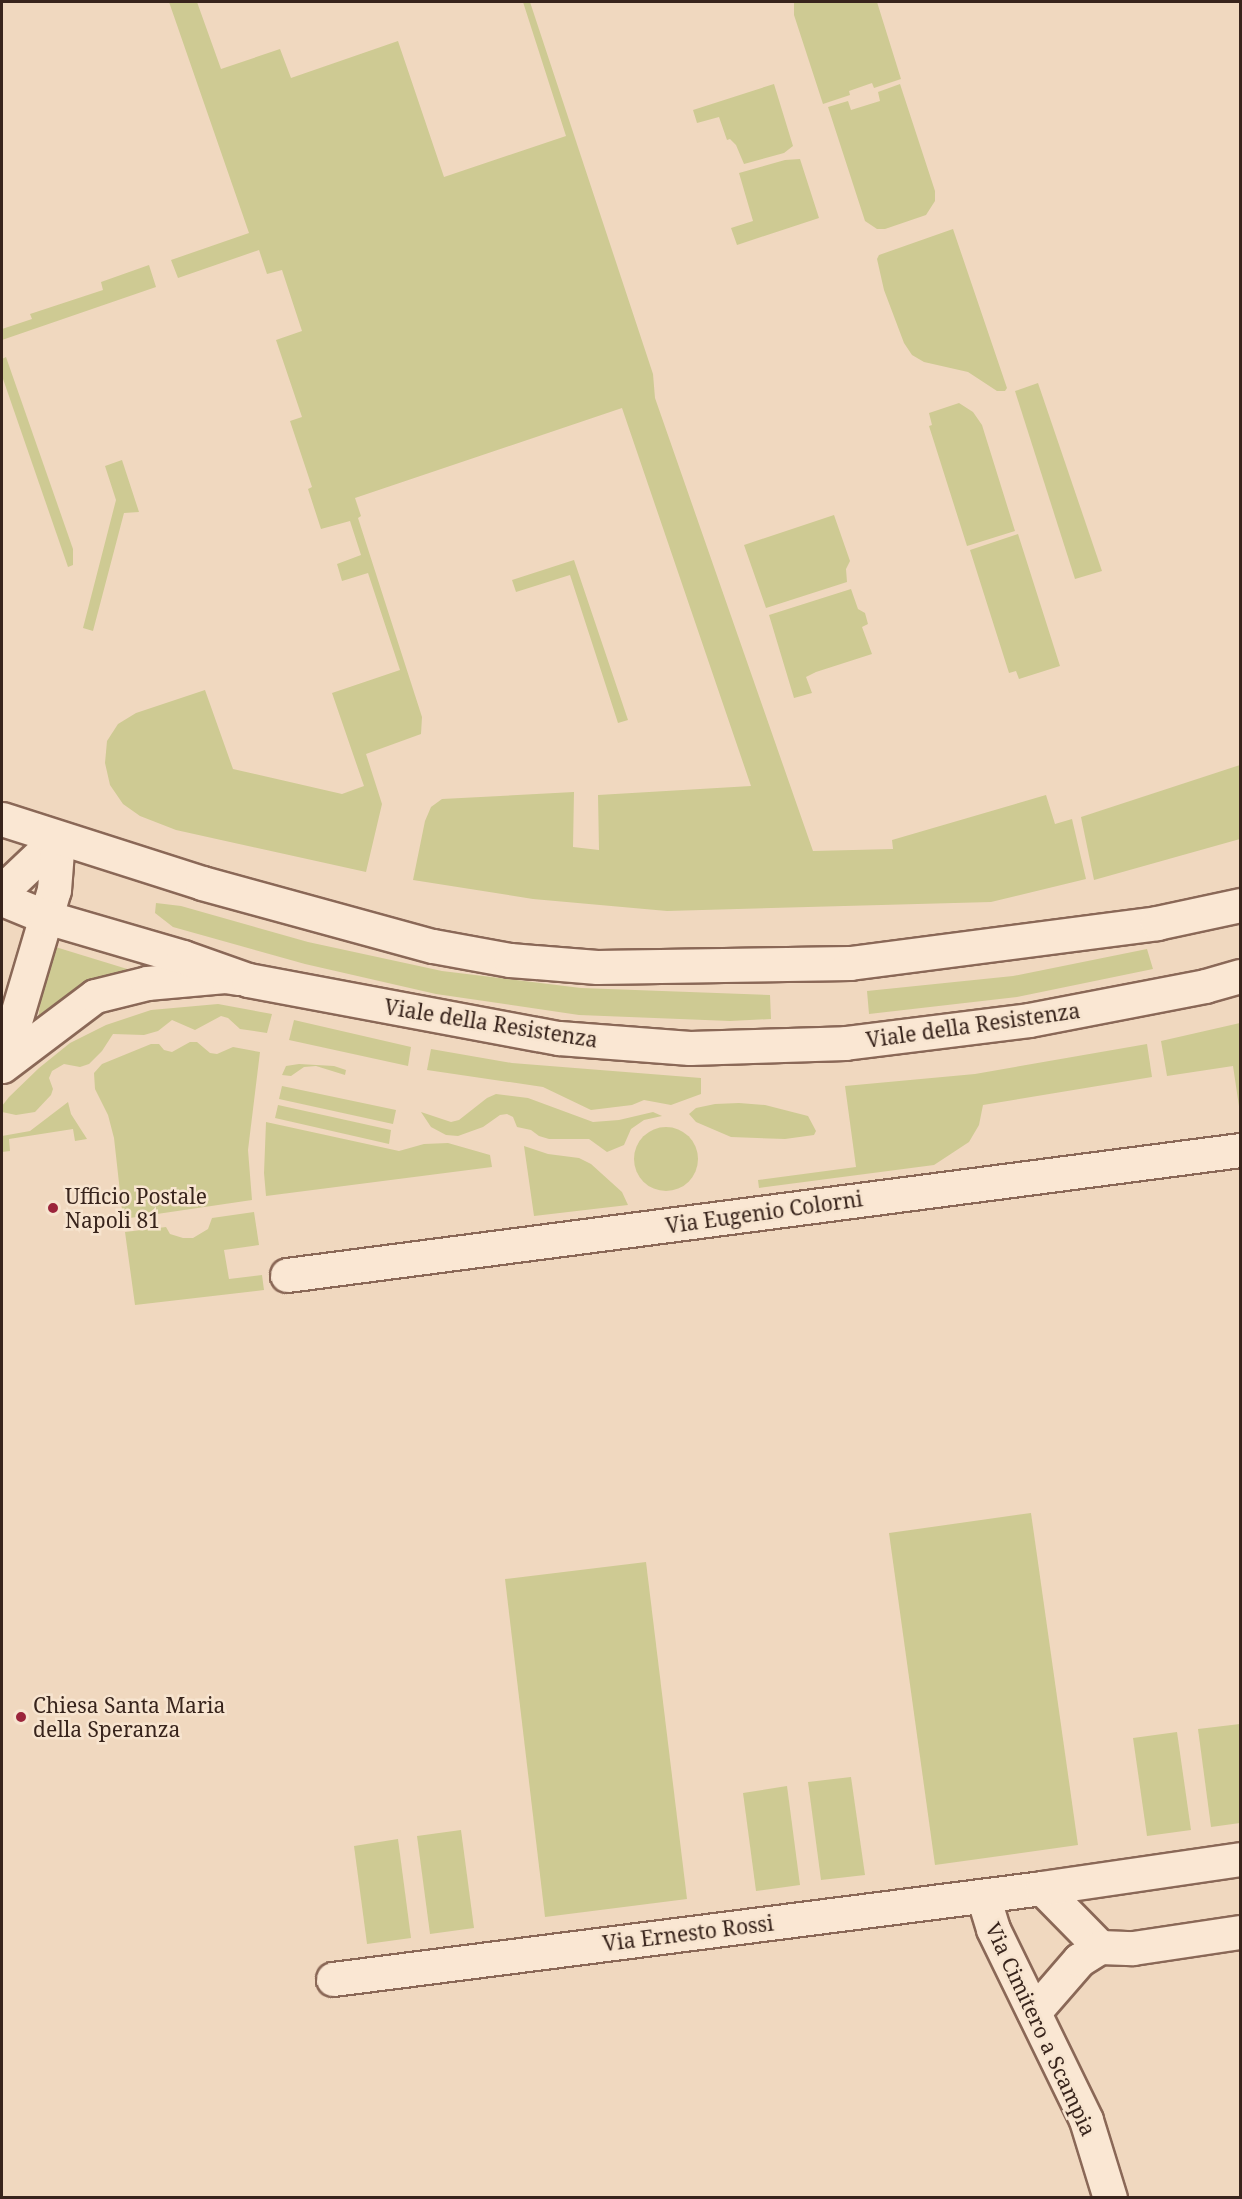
<!DOCTYPE html>
<html>
<head>
<meta charset="utf-8">
<style>
	body { margin:0 }
	#map { position:relative; width:1242px; height:2199px; overflow:hidden; background:#f0d8bf; font-family:"Noto Serif",serif }
	div>[style] { position:absolute }
	.green>* { inset:0; background:#ceca93 }
	.round { border-radius:50% }
	.roads { filter:drop-shadow(2px 0 #8a6857) drop-shadow(-2px 0 #8a6857) drop-shadow(0 2px #8a6857) drop-shadow(0 -2px #8a6857) }
	.street>* { height:33px; margin:-16.5px; padding:0 16.5px; transform-origin:16.5px; border-radius:16.5px; background:#fae7d3 }
	.secondary>* { height:33px; margin:-16.5px; padding:0 16.5px; transform-origin:16.5px; border-radius:16.5px; background:#fae7d3 }
	.dots>* { width:16px; height:16px; translate:-50% -50%; box-sizing:border-box; border:3px solid #f7e4cf; border-radius:50% }
	span { translate:-50% -50%; white-space:nowrap; text-align:center; line-height:1.15; -webkit-text-stroke:5px #f7e4cf; paint-order:stroke }
	.street-label { font-size:21px; color:#38241c }
	.poi-label { font-size:21px; color:#38241c }
	.left { translate:0 -50%; text-align:left }
	.frame { position:absolute; inset:0; border:3px solid #38241c; pointer-events:none }
</style>
</head>
<body>
<div id="map">
	<div class="green">
		<i style="clip-path:polygon(169px 2px,197px 2px,221px 69px,280px 49px,291px 78px,398px 41px,444px 177px,566px 136px,523px 2px,530px 2px,653px 374px,655px 398px,813px 851px,893px 849px,892px 840px,1046px 795px,1055px 824px,1072px 819px,1086px 879px,991px 902px,667px 911px,533px 899px,413px 880px,425px 821px,431px 807px,442px 799px,574px 792px,573px 847px,599px 850px,598px 795px,751px 786px,622px 408px,355px 498px,361px 516px,358px 518px,422px 717px,421px 734px,366px 754px,382px 804px,366px 872px,176px 830px,140px 816px,123px 804px,110px 785px,105px 763px,107px 741px,118px 724px,136px 713px,205px 690px,233px 769px,342px 794px,364px 786px,332px 693px,400px 670px,368px 573px,342px 581px,337px 564px,361px 555px,350px 521px,321px 529px,308px 489px,312px 487px,290px 421px,302px 417px,276px 340px,302px 331px,282px 270px,267px 274px,259px 250px,178px 278px,171px 260px,249px 233px)"></i>
		<i style="clip-path:polygon(794px 2px,877px 2px,901px 79px,874px 88px,872px 83px,849px 91px,850px 95px,823px 104px,794px 15px)"></i>
		<i style="clip-path:polygon(774px 84px,793px 146px,784px 153px,744px 164px,736px 145px,730px 139px,727px 140px,719px 117px,697px 123px,693px 110px)"></i>
		<i style="clip-path:polygon(900px 84px,935px 191px,935px 201px,926px 215px,885px 229px,877px 229px,865px 221px,828px 107px,848px 101px,851px 110px,880px 101px,878px 92px)"></i>
		<i style="clip-path:polygon(800px 159px,819px 218px,737px 245px,731px 228px,753px 221px,739px 173px,785px 160px)"></i>
		<i style="clip-path:polygon(953px 229px,1007px 388px,1005px 391px,997px 391px,968px 372px,924px 362px,912px 355px,904px 343px,884px 290px,877px 259px,879px 255px)"></i>
		<i style="clip-path:polygon(149px 265px,156px 287px,2px 340px,2px 329px,32px 319px,30px 314px,103px 290px,101px 282px)"></i>
		<i style="clip-path:polygon(6px 357px,73px 549px,73px 565px,68px 567px,2px 376px,2px 359px)"></i>
		<i style="clip-path:polygon(1038px 383px,1102px 571px,1075px 579px,1015px 391px)"></i>
		<i style="clip-path:polygon(959px 403px,973px 412px,982px 425px,1015px 531px,967px 546px,929px 426px,932px 425px,929px 413px)"></i>
		<i style="clip-path:polygon(122px 460px,139px 512px,124px 513px,93px 631px,83px 628px,116px 500px,105px 466px)"></i>
		<i style="clip-path:polygon(834px 515px,850px 561px,846px 569px,847px 582px,766px 608px,744px 545px)"></i>
		<i style="clip-path:polygon(1018px 534px,1060px 666px,1019px 679px,1016px 671px,1009px 673px,970px 550px)"></i>
		<i style="clip-path:polygon(574px 560px,628px 720px,618px 723px,570px 575px,516px 592px,512px 580px)"></i>
		<i style="clip-path:polygon(851px 589px,858px 609px,865px 613px,868px 624px,862px 627px,872px 654px,816px 672px,806px 677px,812px 693px,794px 698px,769px 615px)"></i>
		<i style="clip-path:polygon(1240px 765px,1240px 839px,1094px 880px,1081px 817px)"></i>
		<i style="clip-path:polygon(156px 903px,181px 906px,308px 942px,442px 971px,581px 988px,770px 995px,771px 1019px,730px 1021px,579px 1015px,436px 994px,305px 964px,173px 927px,155px 913px)"></i>
		<i style="clip-path:polygon(49px 945px,137px 972px,38px 1019px)"></i>
		<i style="clip-path:polygon(1147px 949px,1153px 969px,1017px 997px,869px 1014px,867px 991px,1013px 976px)"></i>
		<i style="clip-path:polygon(218px 1004px,272px 1014px,267px 1033px,240px 1029px,228px 1018px,221px 1016px,195px 1030px,172px 1020px,158px 1031px,144px 1035px,113px 1034px,102px 1051px,89px 1064px,80px 1067px,64px 1064px,52px 1071px,49px 1078px,53px 1089px,51px 1095px,35px 1112px,16px 1115px,2px 1112px,2px 1106px,9px 1097px,39px 1068px,70px 1043px,106px 1025px,151px 1010px)"></i>
		<i style="clip-path:polygon(294px 1020px,411px 1047px,408px 1066px,289px 1040px)"></i>
		<i style="clip-path:polygon(1240px 1023px,1240px 1113px,1233px 1066px,1167px 1076px,1161px 1041px)"></i>
		<i style="clip-path:polygon(190px 1042px,197px 1042px,210px 1053px,217px 1054px,233px 1047px,260px 1052px,248px 1150px,252px 1200px,123px 1219px,114px 1138px,108px 1115px,95px 1089px,94px 1073px,102px 1064px,151px 1044px,159px 1044px,164px 1050px,172px 1052px)"></i>
		<i style="clip-path:polygon(1147px 1044px,1152px 1077px,983px 1105px,979px 1125px,969px 1142px,934px 1165px,759px 1188px,758px 1180px,856px 1167px,845px 1086px,975px 1074px)"></i>
		<i style="clip-path:polygon(431px 1049px,512px 1063px,701px 1078px,701px 1094px,671px 1105px,644px 1100px,632px 1105px,591px 1110px,543px 1087px,427px 1070px)"></i>
		<i style="clip-path:polygon(299px 1064px,334px 1066px,346px 1070px,345px 1075px,316px 1066px,304px 1067px,291px 1076px,282px 1075px,286px 1066px)"></i>
		<i style="clip-path:polygon(282px 1086px,396px 1110px,393px 1124px,279px 1099px)"></i>
		<i style="clip-path:polygon(496px 1094px,528px 1098px,593px 1122px,619px 1120px,653px 1112px,662px 1116px,644px 1120px,631px 1129px,624px 1145px,607px 1152px,589px 1139px,549px 1139px,539px 1136px,531px 1130px,517px 1127px,513px 1117px,507px 1114px,500px 1115px,483px 1127px,458px 1136px,446px 1135px,431px 1127px,421px 1112px,451px 1122px,459px 1120px,487px 1098px)"></i>
		<i style="clip-path:polygon(68px 1102px,71px 1114px,87px 1139px,75px 1141px,73px 1129px,9px 1139px,10px 1151px,2px 1152px,2px 1136px,30px 1131px)"></i>
		<i style="clip-path:polygon(739px 1103px,765px 1105px,808px 1116px,816px 1131px,814px 1135px,785px 1139px,731px 1137px,696px 1122px,689px 1114px,696px 1108px,715px 1104px)"></i>
		<i style="clip-path:polygon(278px 1105px,391px 1130px,389px 1144px,275px 1118px)"></i>
		<i style="clip-path:polygon(266px 1122px,399px 1151px,424px 1144px,448px 1143px,490px 1155px,492px 1167px,266px 1196px,264px 1173px)"></i>
		<i class="round" style="left:634px;top:1127px;width:64px;height:64px"></i>
		<i style="clip-path:polygon(524px 1146px,548px 1154px,579px 1158px,591px 1164px,622px 1192px,628px 1205px,534px 1216px)"></i>
		<i style="clip-path:polygon(254px 1212px,259px 1245px,224px 1250px,229px 1279px,262px 1275px,264px 1290px,135px 1305px,125px 1232px,166px 1227px,170px 1234px,183px 1238px,193px 1238px,208px 1229px,212px 1218px)"></i>
		<i style="clip-path:polygon(1031px 1513px,1078px 1845px,935px 1865px,889px 1533px)"></i>
		<i style="clip-path:polygon(646px 1562px,687px 1899px,545px 1917px,505px 1579px)"></i>
		<i style="clip-path:polygon(1240px 1724px,1240px 1823px,1211px 1827px,1198px 1729px)"></i>
		<i style="clip-path:polygon(1177px 1732px,1191px 1830px,1147px 1836px,1133px 1738px)"></i>
		<i style="clip-path:polygon(851px 1777px,865px 1875px,821px 1880px,808px 1782px)"></i>
		<i style="clip-path:polygon(787px 1786px,800px 1885px,756px 1891px,743px 1793px)"></i>
		<i style="clip-path:polygon(461px 1830px,474px 1928px,430px 1934px,417px 1836px)"></i>
		<i style="clip-path:polygon(398px 1839px,411px 1938px,367px 1944px,354px 1846px)"></i>
	</div>
	<div class="roads">
		<div class="street">
			<i style="left:2px;top:891px;width:77px;rotate:-43.4deg"></i>
			<i style="left:2px;top:1065px;width:183px;rotate:-73.5deg"></i>
			<i style="left:54px;top:890px;width:52px;rotate:-85.6deg"></i>
			<i style="left:2px;top:1066px;width:116px;rotate:-37deg"></i>
			<i style="left:95px;top:996px;width:54px;rotate:-14deg"></i>
			<i style="left:147px;top:983px;width:78px;rotate:-5.1deg"></i>
			<i style="left:225px;top:976px;width:13px;rotate:9deg"></i>
			<i style="left:287px;top:1275px;width:961px;rotate:-7.47deg"></i>
			<i style="left:1042px;top:1888px;width:83px;rotate:45.5deg"></i>
			<i style="left:983px;top:1896px;width:34px;rotate:73deg"></i>
			<i style="left:993px;top:1929px;width:212px;rotate:64deg"></i>
			<i style="left:1086px;top:2120px;width:82px;rotate:72.9deg"></i>
			<i style="left:333px;top:1979px;width:715px;rotate:-7.31deg"></i>
			<i style="left:1042px;top:1888px;width:200px;rotate:-8.3deg"></i>
			<i style="left:1034px;top:2012px;width:69px;rotate:-49.1deg"></i>
			<i style="left:1079px;top:1960px;width:25px;rotate:-32deg"></i>
			<i style="left:1100px;top:1947px;width:33px;rotate:2deg"></i>
			<i style="left:1133px;top:1948px;width:108px;rotate:-8.5deg"></i>
		</div>
		<div class="secondary">
			<i style="left:2px;top:819px;width:210px;rotate:17.7deg"></i>
			<i style="left:202px;top:883px;width:239px;rotate:15.3deg"></i>
			<i style="left:433px;top:946px;width:78px;rotate:10.3deg"></i>
			<i style="left:510px;top:960px;width:87px;rotate:4.6deg"></i>
			<i style="left:597px;top:967px;width:253px;rotate:-0.9deg"></i>
			<i style="left:850px;top:963px;width:310px;rotate:-7.4deg"></i>
			<i style="left:1157px;top:923px;width:85px;rotate:-12.2deg"></i>
			<i style="left:2px;top:899px;width:48px;rotate:22.2deg"></i>
			<i style="left:46px;top:917px;width:143px;rotate:16.3deg"></i>
			<i style="left:183px;top:957px;width:69px;rotate:19.5deg"></i>
			<i style="left:248px;top:980px;width:316px;rotate:10.6deg"></i>
			<i style="left:559px;top:1038px;width:131px;rotate:4.4deg"></i>
			<i style="left:690px;top:1048px;width:155px;rotate:-1.8deg"></i>
			<i style="left:845px;top:1043px;width:185px;rotate:-7.1deg"></i>
			<i style="left:1029px;top:1020px;width:179px;rotate:-10.9deg"></i>
			<i style="left:1205px;top:986px;width:36px;rotate:-16deg"></i>
		</div>
	</div>
	<div class="dots">
		<i style="left:53px;top:1208px;background:#9b243b"></i>
		<i style="left:21px;top:1717px;background:#9b243b"></i>
	</div>
	<div class="street-label">
		<span style="left:491px;top:1023px;rotate:9deg">Viale della Resistenza</span>
		<span style="left:973px;top:1025px;rotate:-8deg">Viale della Resistenza</span>
		<span style="left:764px;top:1212px;rotate:-8deg">Via Eugenio Colorni</span>
		<span style="left:688px;top:1933px;rotate:-7deg">Via Ernesto Rossi</span>
		<span style="left:1041px;top:2029px;rotate:65deg">Via Cimitero a Scampia</span>
	</div>
	<div class="poi-label">
		<span class="left" style="left:65px;top:1208px">Ufficio Postale<br>Napoli 81</span>
		<span class="left" style="left:33px;top:1717px">Chiesa Santa Maria<br>della Speranza</span>
	</div>
	<div class="frame"></div>
</div>
</body>
</html>
